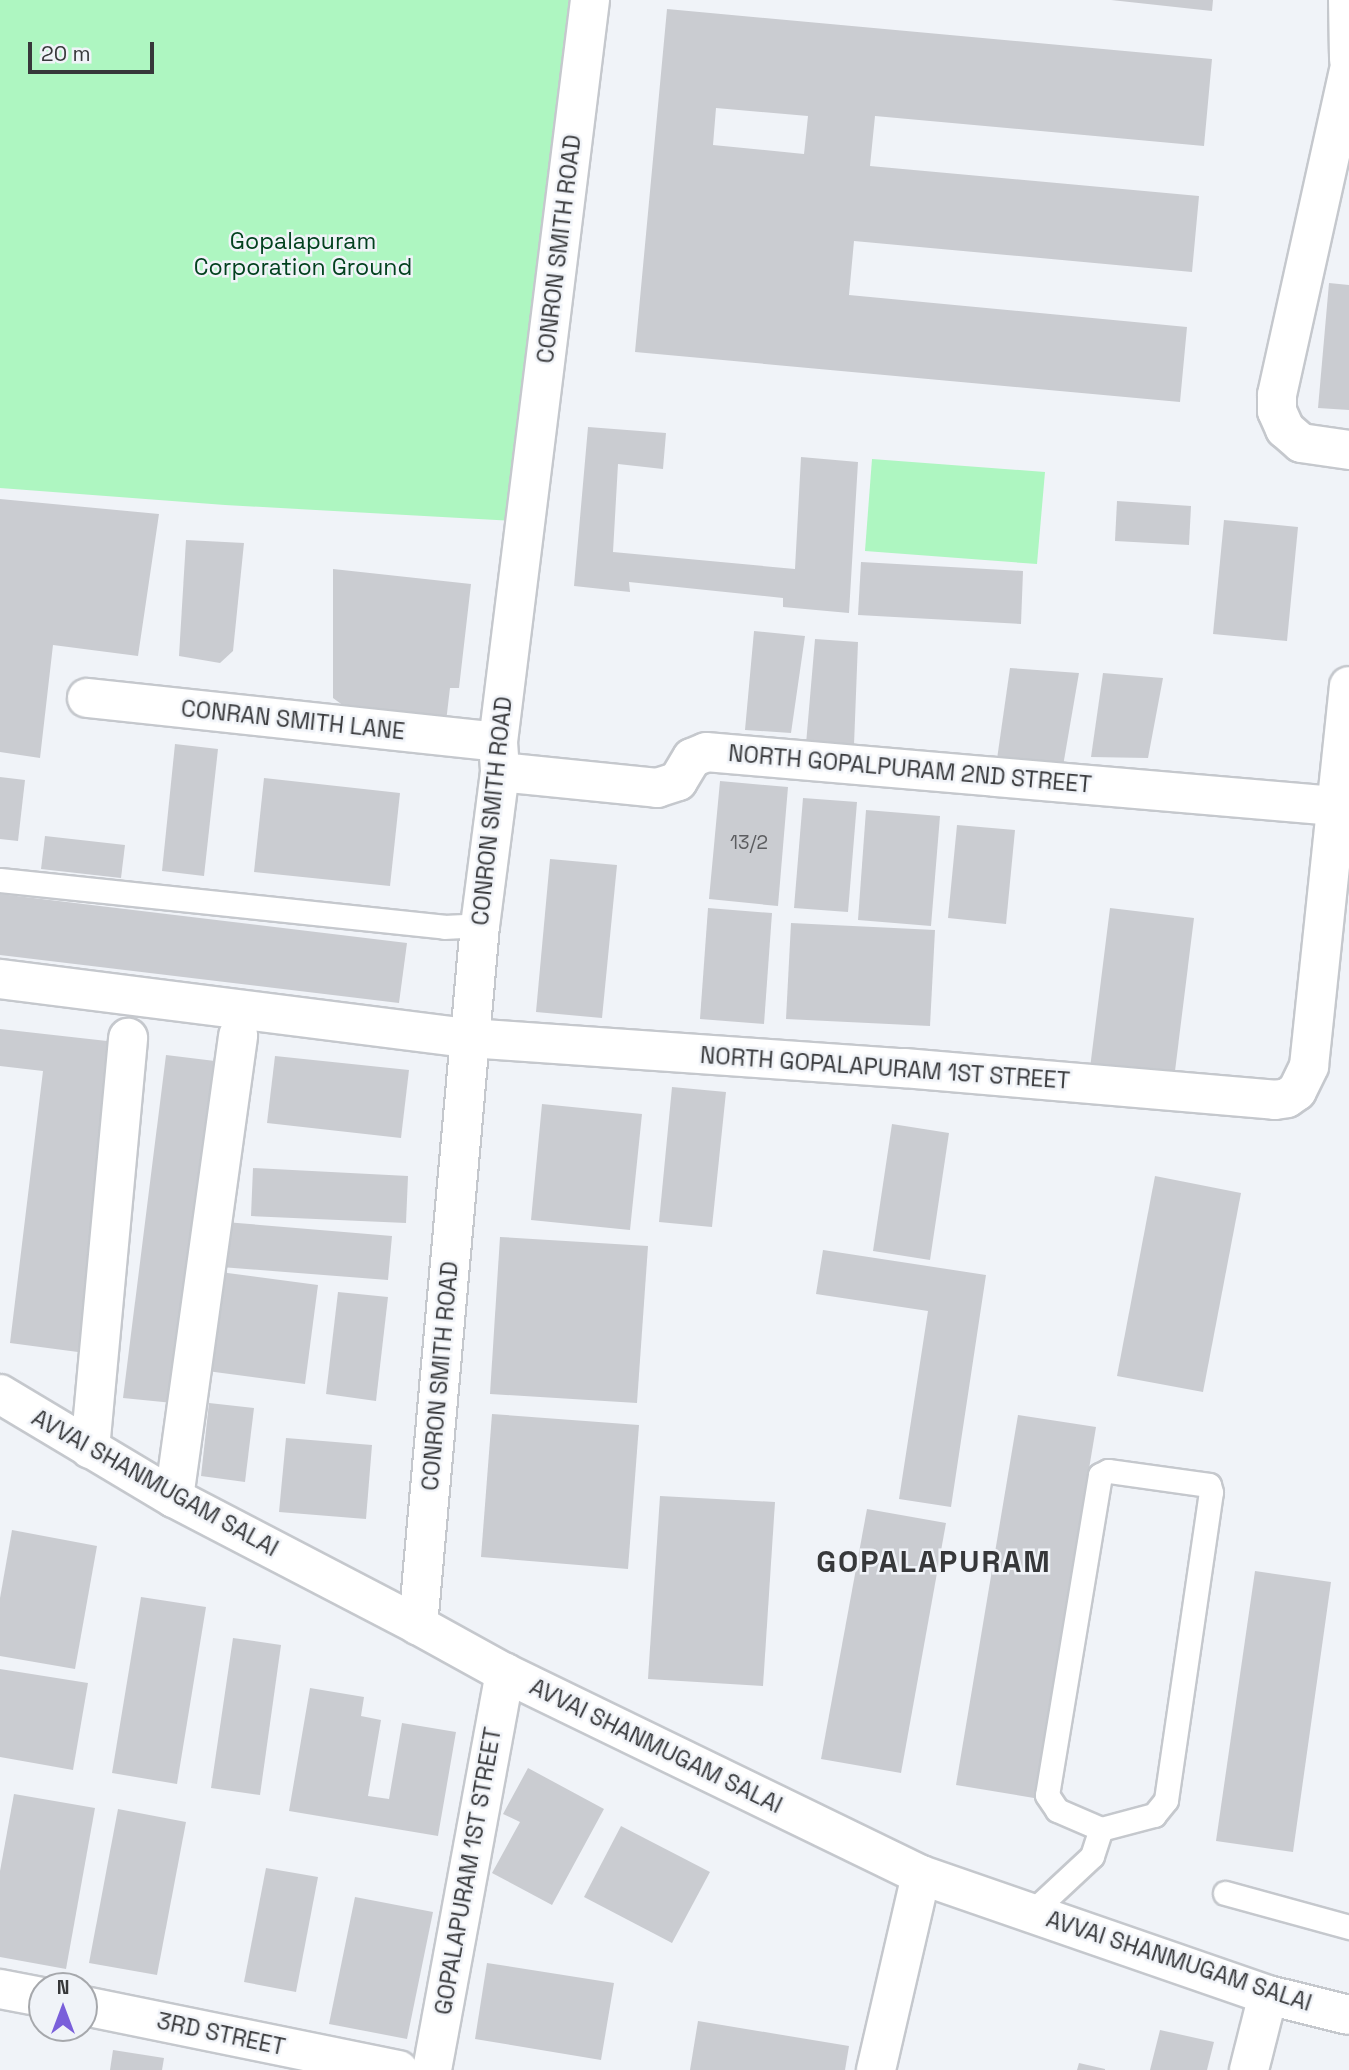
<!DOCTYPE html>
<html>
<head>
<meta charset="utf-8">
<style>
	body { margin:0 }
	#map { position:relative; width:1349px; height:2070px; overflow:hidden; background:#f0f3f8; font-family:"Space Grotesk",sans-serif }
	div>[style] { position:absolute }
	.green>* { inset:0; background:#aef6c1 }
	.building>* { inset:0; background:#caccd1 }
	.roads { filter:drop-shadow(2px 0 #c5c8cd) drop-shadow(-2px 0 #c5c8cd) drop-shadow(0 2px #c5c8cd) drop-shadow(0 -2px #c5c8cd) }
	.service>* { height:23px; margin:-11.5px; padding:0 11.5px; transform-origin:11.5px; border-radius:11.5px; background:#fff }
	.minor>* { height:38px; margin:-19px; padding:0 19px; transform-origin:19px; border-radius:19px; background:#fff }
	.tertiary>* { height:38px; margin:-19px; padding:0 19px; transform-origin:19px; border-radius:19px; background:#fff }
	.secondary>* { height:38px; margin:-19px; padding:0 19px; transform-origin:19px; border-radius:19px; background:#fff }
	span { translate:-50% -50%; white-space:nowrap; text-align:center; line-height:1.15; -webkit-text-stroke:5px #f0f3f8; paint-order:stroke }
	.number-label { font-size:19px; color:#5c5d60 }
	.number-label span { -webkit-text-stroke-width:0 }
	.park-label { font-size:23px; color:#02411e }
	.street-label { font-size:23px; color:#37383a }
	.district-label { font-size:30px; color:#37383a; font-weight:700; letter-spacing:2px }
	.north { position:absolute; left:28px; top:1972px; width:70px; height:70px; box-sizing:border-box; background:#f0f3f8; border:2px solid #a6a8ac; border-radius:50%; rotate:0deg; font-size:19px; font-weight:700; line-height:28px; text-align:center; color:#37383a }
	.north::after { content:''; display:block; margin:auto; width:24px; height:32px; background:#7a5fda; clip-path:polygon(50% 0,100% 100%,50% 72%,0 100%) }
	.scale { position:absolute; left:28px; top:42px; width:126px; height:32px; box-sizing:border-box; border:4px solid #37383a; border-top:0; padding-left:9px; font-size:21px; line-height:24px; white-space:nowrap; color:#37383a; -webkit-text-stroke:5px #f0f3f8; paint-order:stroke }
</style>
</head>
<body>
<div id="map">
	<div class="green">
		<i style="clip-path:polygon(0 0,584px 0,535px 522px,225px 505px,0 488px)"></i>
		<i style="clip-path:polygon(872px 459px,1045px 472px,1037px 564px,865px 551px)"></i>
	</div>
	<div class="building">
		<i style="clip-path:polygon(1111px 0,1213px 0,1212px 11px)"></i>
		<i style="clip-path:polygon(evenodd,667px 9px,1212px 59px,1204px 146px,875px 116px,870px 166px,1199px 196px,1192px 272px,854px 241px,849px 295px,1187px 327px,1180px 402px,635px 352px,667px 9px,716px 108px,808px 116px,804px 154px,713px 145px,716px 108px)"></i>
		<i style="clip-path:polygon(1329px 283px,1349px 285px,1349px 410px,1318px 408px)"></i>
		<i style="clip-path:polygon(588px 427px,666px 433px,663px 469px,618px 464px,613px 552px,795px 569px,801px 457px,858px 462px,849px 613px,783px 607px,783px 598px,629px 582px,630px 592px,574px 586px)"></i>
		<i style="clip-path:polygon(0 499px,159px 514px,138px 656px,53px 645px,40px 758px,0 752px)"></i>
		<i style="clip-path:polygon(1117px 501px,1191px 506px,1189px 545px,1115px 541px)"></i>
		<i style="clip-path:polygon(1224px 520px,1298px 527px,1287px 641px,1213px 634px)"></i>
		<i style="clip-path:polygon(186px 540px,244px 543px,233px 651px,220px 663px,179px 656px)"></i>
		<i style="clip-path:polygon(861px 562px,1023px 571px,1021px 624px,858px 615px)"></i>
		<i style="clip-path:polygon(333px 569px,471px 584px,459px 688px,450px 688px,446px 722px,352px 712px,333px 698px)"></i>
		<i style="clip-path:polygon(754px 631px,805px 636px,791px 733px,745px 730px)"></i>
		<i style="clip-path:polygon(815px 639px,858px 642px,854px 745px,806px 744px)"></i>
		<i style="clip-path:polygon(1010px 668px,1079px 673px,1063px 766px,997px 759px)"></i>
		<i style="clip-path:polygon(1103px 673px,1163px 678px,1148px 758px,1091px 757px)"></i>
		<i style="clip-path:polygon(175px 744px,218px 749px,204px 876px,162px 871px)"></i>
		<i style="clip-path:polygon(0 777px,25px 780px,18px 841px,0 839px)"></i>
		<i style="clip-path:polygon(264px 778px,400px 793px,390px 886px,254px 872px)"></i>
		<i style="clip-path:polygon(720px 781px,788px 787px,778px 906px,709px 899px)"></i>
		<i style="clip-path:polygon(803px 798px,857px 802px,848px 912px,794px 908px)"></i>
		<i style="clip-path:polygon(866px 810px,940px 816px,931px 926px,858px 920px)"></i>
		<i style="clip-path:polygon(957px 825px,1015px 830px,1006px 924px,948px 918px)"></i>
		<i style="clip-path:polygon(45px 836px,125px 845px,121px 878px,41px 869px)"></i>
		<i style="clip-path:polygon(550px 859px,617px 865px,602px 1018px,536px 1012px)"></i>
		<i style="clip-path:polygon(0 894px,407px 943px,399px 1003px,0 955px)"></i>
		<i style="clip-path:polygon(708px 908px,772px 913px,764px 1024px,700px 1019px)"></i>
		<i style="clip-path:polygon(1110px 908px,1194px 918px,1174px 1079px,1090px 1068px)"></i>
		<i style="clip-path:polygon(791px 923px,935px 930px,930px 1026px,786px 1019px)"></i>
		<i style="clip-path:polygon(0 1029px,116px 1042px,78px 1352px,10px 1343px,43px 1071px,0 1066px)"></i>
		<i style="clip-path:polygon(166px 1055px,215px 1061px,173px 1403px,123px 1398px)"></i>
		<i style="clip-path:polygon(275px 1056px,409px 1070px,401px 1138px,267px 1123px)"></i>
		<i style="clip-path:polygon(672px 1087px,726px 1092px,712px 1227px,659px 1222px)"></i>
		<i style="clip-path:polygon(542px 1104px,642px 1114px,630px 1230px,531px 1220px)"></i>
		<i style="clip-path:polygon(892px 1124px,949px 1133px,930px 1260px,873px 1251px)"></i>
		<i style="clip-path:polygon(253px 1168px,408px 1176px,406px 1223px,251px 1216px)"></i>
		<i style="clip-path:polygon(1155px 1176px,1241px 1193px,1203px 1392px,1117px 1376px)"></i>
		<i style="clip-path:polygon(225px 1222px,392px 1236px,388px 1280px,221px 1267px)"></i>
		<i style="clip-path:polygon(500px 1237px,648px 1246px,637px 1403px,490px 1394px)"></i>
		<i style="clip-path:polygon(823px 1250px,986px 1275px,951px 1507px,899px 1499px,928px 1311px,816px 1294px)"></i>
		<i style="clip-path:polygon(220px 1272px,318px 1285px,305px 1384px,207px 1371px)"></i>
		<i style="clip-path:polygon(338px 1292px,388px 1297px,376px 1401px,326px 1394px)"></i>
		<i style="clip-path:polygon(209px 1403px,254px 1408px,245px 1482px,201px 1476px)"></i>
		<i style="clip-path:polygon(492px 1414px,639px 1425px,628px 1569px,481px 1557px)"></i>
		<i style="clip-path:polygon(1018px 1415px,1096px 1427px,1034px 1798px,956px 1785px)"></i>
		<i style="clip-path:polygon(286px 1438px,372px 1445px,366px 1519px,279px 1512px)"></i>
		<i style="clip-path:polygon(660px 1496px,775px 1502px,763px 1686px,648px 1679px)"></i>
		<i style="clip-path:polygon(867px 1509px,946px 1523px,901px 1773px,821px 1759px)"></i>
		<i style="clip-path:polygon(12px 1530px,97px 1546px,75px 1669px,0 1656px,0 1598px)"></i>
		<i style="clip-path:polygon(1255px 1571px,1331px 1582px,1293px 1852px,1216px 1841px)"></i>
		<i style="clip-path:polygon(141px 1597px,206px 1607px,177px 1784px,112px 1773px)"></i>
		<i style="clip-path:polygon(233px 1638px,281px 1645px,260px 1795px,211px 1788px)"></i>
		<i style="clip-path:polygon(0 1669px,88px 1683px,73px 1770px,0 1757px)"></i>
		<i style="clip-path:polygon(310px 1688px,364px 1697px,361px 1716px,381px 1720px,368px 1796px,389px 1799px,402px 1723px,456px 1732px,438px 1836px,289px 1811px)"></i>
		<i style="clip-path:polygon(528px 1768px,604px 1809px,552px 1905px,492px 1873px,520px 1822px,503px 1814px)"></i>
		<i style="clip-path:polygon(14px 1794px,95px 1808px,66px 1969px,0 1957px,0 1871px)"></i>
		<i style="clip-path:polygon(118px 1809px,186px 1822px,157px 1975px,89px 1963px)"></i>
		<i style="clip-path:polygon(621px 1826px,710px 1872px,672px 1943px,584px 1897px)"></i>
		<i style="clip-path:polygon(266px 1868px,318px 1877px,296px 1992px,244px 1982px)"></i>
		<i style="clip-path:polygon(355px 1897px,433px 1912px,407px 2039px,329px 2024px)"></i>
		<i style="clip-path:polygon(487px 1963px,614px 1983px,601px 2060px,475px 2039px)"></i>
		<i style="clip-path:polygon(698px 2021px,849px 2046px,845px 2070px,690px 2070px)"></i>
		<i style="clip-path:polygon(1160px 2030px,1214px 2042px,1207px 2070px,1150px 2070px)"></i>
		<i style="clip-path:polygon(113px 2050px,164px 2058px,162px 2070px,110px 2070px)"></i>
		<i style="clip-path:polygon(1079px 2063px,1105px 2069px,1105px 2070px,1077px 2070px)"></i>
	</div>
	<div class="roads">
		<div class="service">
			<i style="left:0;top:880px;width:446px;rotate:6deg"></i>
			<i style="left:444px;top:927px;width:36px;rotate:-3deg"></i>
			<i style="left:1225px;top:1893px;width:129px;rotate:15.3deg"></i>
			<i style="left:1032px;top:1912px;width:82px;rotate:-43deg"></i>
			<i style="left:1092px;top:1856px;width:28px;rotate:-72deg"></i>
			<i style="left:1101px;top:1829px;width:55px;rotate:-14.8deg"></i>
			<i style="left:1154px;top:1815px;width:19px;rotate:-51deg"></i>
			<i style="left:1166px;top:1800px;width:311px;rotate:-81.7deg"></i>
			<i style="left:1211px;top:1492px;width:7px;rotate:-106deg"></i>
			<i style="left:1209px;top:1485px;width:102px;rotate:-172.1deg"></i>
			<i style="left:1108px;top:1471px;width:9px;rotate:153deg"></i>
			<i style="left:1100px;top:1475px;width:324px;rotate:99.4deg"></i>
			<i style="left:1047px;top:1795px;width:18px;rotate:56deg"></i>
			<i style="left:1057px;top:1810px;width:48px;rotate:23.4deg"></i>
		</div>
		<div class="minor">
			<i style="left:1348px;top:0;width:60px;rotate:89deg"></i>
			<i style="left:1349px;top:70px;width:333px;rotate:102.5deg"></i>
			<i style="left:1277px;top:395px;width:16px;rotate:90deg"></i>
			<i style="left:1277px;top:411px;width:20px;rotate:66deg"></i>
			<i style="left:1285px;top:429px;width:21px;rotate:41deg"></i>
			<i style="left:1301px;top:443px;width:49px;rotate:8.3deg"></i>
			<i style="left:87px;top:698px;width:413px;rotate:6.1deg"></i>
			<i style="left:500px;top:772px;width:158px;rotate:5.8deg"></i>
			<i style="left:657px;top:788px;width:22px;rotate:-18deg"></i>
			<i style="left:678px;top:781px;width:27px;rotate:-59deg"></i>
			<i style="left:692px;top:758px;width:15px;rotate:-23deg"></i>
			<i style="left:706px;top:752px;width:631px;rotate:4.91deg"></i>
			<i style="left:0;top:979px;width:474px;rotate:7.2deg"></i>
			<i style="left:470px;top:1038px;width:435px;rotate:4deg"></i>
			<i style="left:904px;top:1068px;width:372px;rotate:4.9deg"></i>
			<i style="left:1275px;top:1100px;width:12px;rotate:-9deg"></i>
			<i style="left:1287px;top:1098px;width:12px;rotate:-35deg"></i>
			<i style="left:1297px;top:1091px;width:28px;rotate:-64deg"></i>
			<i style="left:1309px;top:1066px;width:382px;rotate:-84deg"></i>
			<i style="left:90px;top:1449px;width:413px;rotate:-84.7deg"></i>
			<i style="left:174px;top:1498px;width:467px;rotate:-82.1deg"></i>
			<i style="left:0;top:1989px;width:43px;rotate:10.8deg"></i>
			<i style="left:84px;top:2006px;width:321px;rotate:11.5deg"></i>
			<i style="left:876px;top:2070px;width:200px;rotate:-77deg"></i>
			<i style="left:1249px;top:2070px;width:77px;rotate:-75.8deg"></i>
		</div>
		<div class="tertiary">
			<i style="left:0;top:1394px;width:203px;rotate:30.9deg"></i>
			<i style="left:174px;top:1498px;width:275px;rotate:27.5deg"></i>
			<i style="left:432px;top:2070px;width:404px;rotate:-79.6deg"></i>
		</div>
		<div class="secondary">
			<i style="left:590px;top:0;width:748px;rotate:97.07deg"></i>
			<i style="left:498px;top:742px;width:30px;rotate:86deg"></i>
			<i style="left:500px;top:772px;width:154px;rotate:97.4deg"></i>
			<i style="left:480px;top:925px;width:703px;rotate:95.06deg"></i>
			<i style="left:418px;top:1625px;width:99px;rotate:28.9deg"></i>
			<i style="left:505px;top:1673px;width:462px;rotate:25.9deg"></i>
			<i style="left:921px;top:1875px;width:367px;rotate:19.1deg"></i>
			<i style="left:1268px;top:1995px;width:83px;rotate:13.9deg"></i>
		</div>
	</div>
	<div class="number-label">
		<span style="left:749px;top:843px">13/2</span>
	</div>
	<div class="park-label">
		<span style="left:303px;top:254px">Gopalapuram<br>Corporation Ground</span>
	</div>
	<div class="street-label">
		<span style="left:559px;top:249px;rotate:-83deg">CONRON SMITH ROAD</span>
		<span style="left:293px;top:720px;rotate:6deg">CONRAN SMITH LANE</span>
		<span style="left:910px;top:769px;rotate:5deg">NORTH GOPALPURAM 2ND STREET</span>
		<span style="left:492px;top:811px;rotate:-84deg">CONRON SMITH ROAD</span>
		<span style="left:885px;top:1068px;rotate:4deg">NORTH GOPALAPURAM 1ST STREET</span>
		<span style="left:440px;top:1376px;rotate:-85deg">CONRON SMITH ROAD</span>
		<span style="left:155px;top:1483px;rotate:29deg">AVVAI SHANMUGAM SALAI</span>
		<span style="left:656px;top:1746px;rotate:26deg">AVVAI SHANMUGAM SALAI</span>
		<span style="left:468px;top:1871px;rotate:-80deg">GOPALAPURAM 1ST STREET</span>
		<span style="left:1179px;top:1961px;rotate:18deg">AVVAI SHANMUGAM SALAI</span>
		<span style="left:221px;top:2034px;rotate:12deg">3RD STREET</span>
	</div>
	<div class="district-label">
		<span style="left:934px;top:1562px">GOPALAPURAM</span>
	</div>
	<div class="north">N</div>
	<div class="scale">20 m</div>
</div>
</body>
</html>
